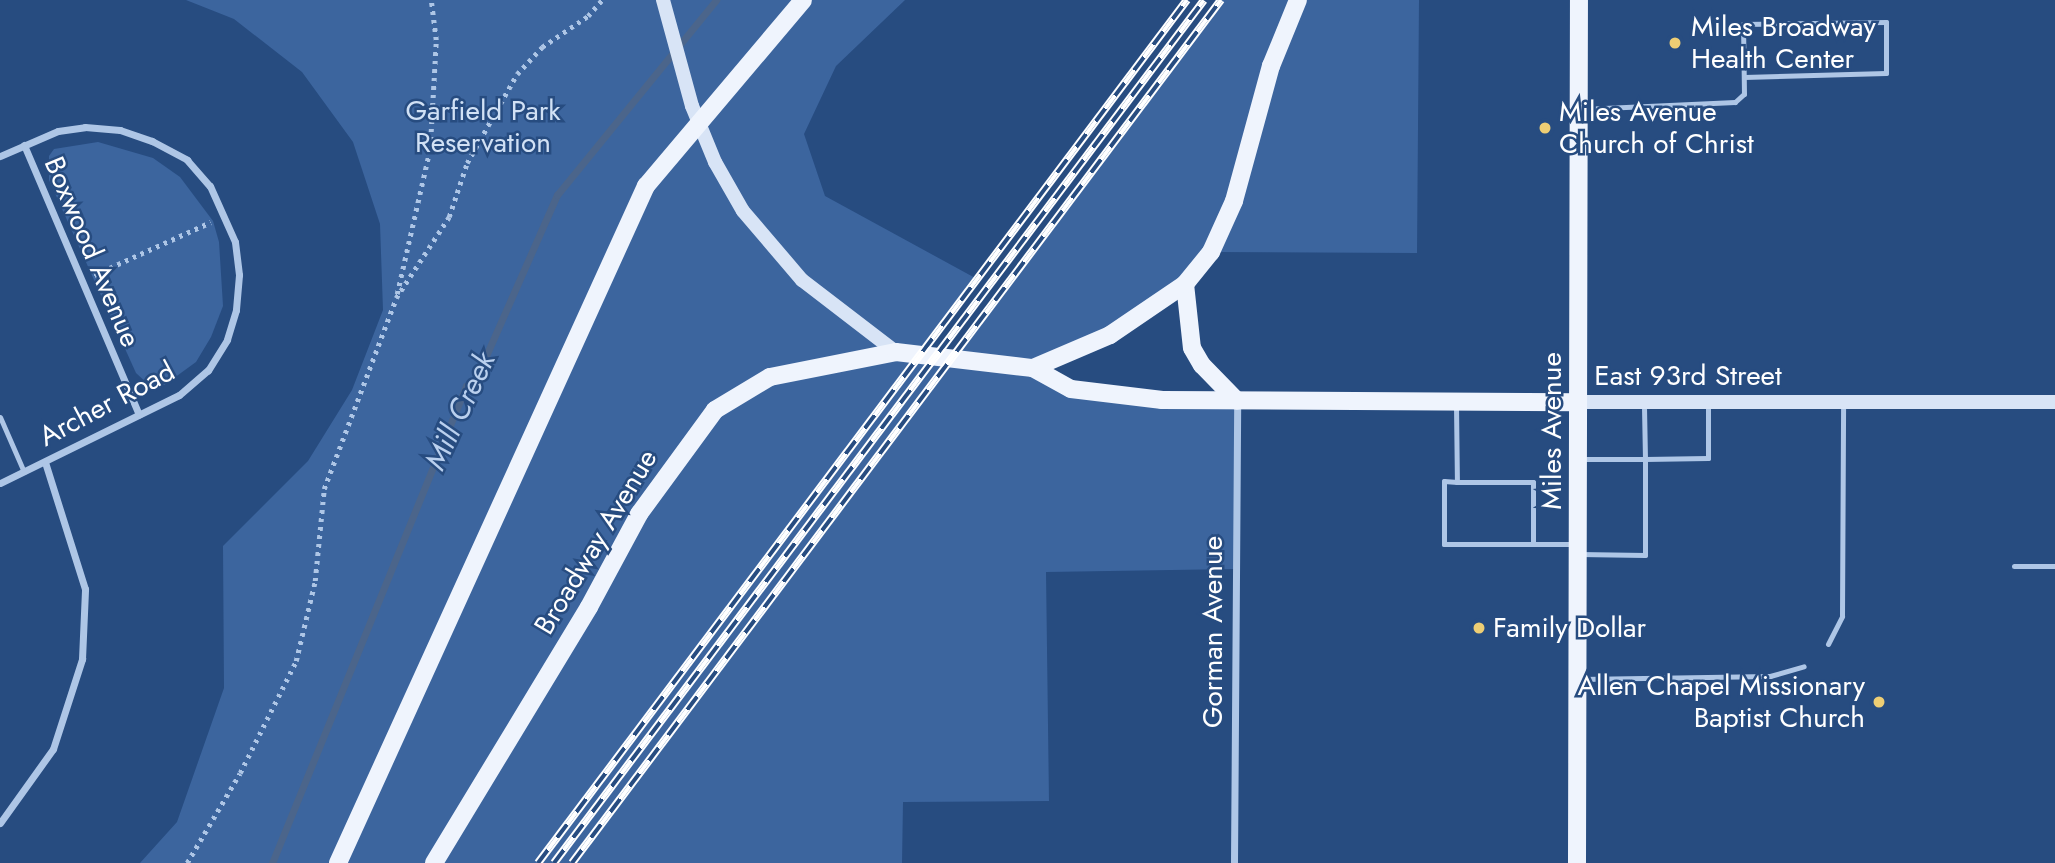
<!DOCTYPE html>
<html>
<head>
<meta charset="utf-8">
<style>
	body { margin:0 }
	#map { position:relative; width:2055px; height:863px; overflow:hidden; background:#274c80; font-family:Jost,sans-serif }
	div>[style] { position:absolute }
	.green>* { inset:0; background:#3c659e }
	.stream>* { height:7px; margin:-3.5px; padding:0 3.5px; transform-origin:3.5px; border-radius:3.5px; background:#4b658b }
	.path>* { height:4.5px; margin-top:-2.25px; transform-origin:0; background:repeating-linear-gradient(90deg,#aec6e6 0 3.5px,transparent 0 8.5px) }
	.lane>* { height:5px; margin:-2.5px; padding:0 2.5px; transform-origin:2.5px; border-radius:2.5px; background:#aec6e6 }
	.street>* { height:7px; margin:-3.5px; padding:0 3.5px; transform-origin:3.5px; border-radius:3.5px; background:#aec6e6 }
	.secondary>* { height:14px; margin:-7px; padding:0 7px; transform-origin:7px; border-radius:7px; background:#d8e4f6 }
	.primary>* { height:18px; margin:-9px; padding:0 9px; transform-origin:9px; border-radius:9px; background:#eff4fd }
	.rail>* { height:8px; margin-top:-4px; transform-origin:0; background:repeating-linear-gradient(90deg,#274c80 0 16px,#fff 0 32px); box-sizing:border-box; border-block:2px solid #fff }
	.dots>* { width:19px; height:19px; translate:-50% -50%; box-sizing:border-box; border:4px solid #274c80; border-radius:50% }
	span { translate:-50% -50%; white-space:nowrap; text-align:center; line-height:1.15; -webkit-text-stroke:5px #274c80; paint-order:stroke }
	.poi-label { font-size:28px; color:#fff }
	.left { translate:0 -50%; text-align:left }
	.right { translate:-100% -50%; text-align:right }
	.park-label { font-size:28px; color:#d1e1f5 }
	.street-label { font-size:28px; color:#fff }
	.water-label { font-size:30px; color:#bad0ee; font-style:italic }
</style>
</head>
<body>
<div id="map">
	<div class="green">
		<i style="clip-path:polygon(186px 0,905px 0,836px 66px,804px 134px,825px 196px,977px 279px,921px 354px,949px 360px,1221px 0,1419px 0,1417px 253px,1211px 252px,1185px 284px,1033px 368px,1071px 389px,1237px 401px,1234px 569px,1046px 572px,1049px 801px,903px 802px,902px 863px,140px 863px,177px 822px,224px 688px,223px 546px,308px 461px,352px 390px,383px 310px,380px 224px,353px 142px,302px 72px,234px 19px)"></i>
		<i style="clip-path:polygon(98px 142px,153px 158px,180px 177px,213px 221px,219px 242px,223px 306px,211px 337px,196px 362px,163px 386px,149px 385px,136px 373px,49px 180px,49px 156px,54px 149px)"></i>
	</div>
	<div class="stream">
		<i style="left:272px;top:863px;width:515px;rotate:-67.87deg"></i>
		<i style="left:466px;top:386px;width:9px;rotate:-21deg"></i>
		<i style="left:474px;top:383px;width:206px;rotate:-66.2deg"></i>
		<i style="left:557px;top:195px;width:252px;rotate:-50.8deg"></i>
	</div>
	<div class="path">
		<i style="left:94px;top:275px;width:128px;rotate:-24.4deg"></i>
		<i style="left:397px;top:294px;width:149px;rotate:-77.2deg"></i>
		<i style="left:430px;top:149px;width:109px;rotate:-86.8deg"></i>
		<i style="left:436px;top:40px;width:40px;rotate:-97.1deg"></i>
		<i style="left:187px;top:863px;width:104px;rotate:-59.5deg"></i>
		<i style="left:240px;top:773px;width:125px;rotate:-63.4deg"></i>
		<i style="left:296px;top:661px;width:82px;rotate:-76.6deg"></i>
		<i style="left:315px;top:581px;width:92px;rotate:-84.4deg"></i>
		<i style="left:324px;top:489px;width:204px;rotate:-69.3deg"></i>
		<i style="left:396px;top:298px;width:97px;rotate:-56.8deg"></i>
		<i style="left:449px;top:217px;width:57px;rotate:-71.6deg"></i>
		<i style="left:467px;top:163px;width:102px;rotate:-60.7deg"></i>
		<i style="left:517px;top:74px;width:37px;rotate:-47deg"></i>
		<i style="left:542px;top:47px;width:55px;rotate:-34deg"></i>
		<i style="left:588px;top:16px;width:21px;rotate:-49deg"></i>
	</div>
	<div class="lane">
		<i style="left:1582px;top:109px;width:153px;rotate:-2.6deg"></i>
		<i style="left:1735px;top:102px;width:12px;rotate:-42deg"></i>
		<i style="left:1744px;top:94px;width:70px;rotate:-90.8deg"></i>
		<i style="left:1743px;top:24px;width:143px;rotate:-0.8deg"></i>
		<i style="left:1886px;top:22px;width:51px;rotate:90deg"></i>
		<i style="left:1886px;top:73px;width:142px;rotate:178.4deg"></i>
		<i style="left:1456px;top:405px;width:77px;rotate:89.3deg"></i>
		<i style="left:1457px;top:482px;width:76px"></i>
		<i style="left:1533px;top:482px;width:62px;rotate:90deg"></i>
		<i style="left:0;top:417px;width:60px;rotate:66.4deg"></i>
		<i style="left:1583px;top:459px;width:62px"></i>
		<i style="left:1645px;top:459px;width:54px;rotate:-91.1deg"></i>
		<i style="left:1457px;top:482px;width:13px;rotate:-176deg"></i>
		<i style="left:1444px;top:481px;width:63px;rotate:90deg"></i>
		<i style="left:1444px;top:544px;width:132px"></i>
		<i style="left:1579px;top:554px;width:66px;rotate:0.9deg"></i>
		<i style="left:1645px;top:555px;width:96px;rotate:-90deg"></i>
		<i style="left:1645px;top:459px;width:63px;rotate:-0.9deg"></i>
		<i style="left:1708px;top:458px;width:56px;rotate:-90deg"></i>
		<i style="left:2014px;top:566px;width:41px"></i>
		<i style="left:1828px;top:644px;width:31px;rotate:-63deg"></i>
		<i style="left:1842px;top:616px;width:214px;rotate:-89.7deg"></i>
		<i style="left:1581px;top:679px;width:189px;rotate:-0.9deg"></i>
		<i style="left:1770px;top:676px;width:35px;rotate:-16deg"></i>
	</div>
	<div class="street">
		<i style="left:24px;top:145px;width:293px;rotate:66.9deg"></i>
		<i style="left:0;top:156px;width:63px;rotate:-23.3deg"></i>
		<i style="left:58px;top:131px;width:27px;rotate:-8deg"></i>
		<i style="left:85px;top:127px;width:35px;rotate:5deg"></i>
		<i style="left:120px;top:130px;width:34px;rotate:19deg"></i>
		<i style="left:152px;top:141px;width:40px;rotate:28deg"></i>
		<i style="left:187px;top:160px;width:35px;rotate:49deg"></i>
		<i style="left:210px;top:186px;width:61px;rotate:65.9deg"></i>
		<i style="left:235px;top:242px;width:33px;rotate:83deg"></i>
		<i style="left:239px;top:275px;width:35px;rotate:95deg"></i>
		<i style="left:236px;top:310px;width:31px;rotate:107deg"></i>
		<i style="left:227px;top:340px;width:36px;rotate:122deg"></i>
		<i style="left:208px;top:370px;width:38px;rotate:139deg"></i>
		<i style="left:179px;top:395px;width:199px;rotate:153.8deg"></i>
		<i style="left:0;top:823px;width:91px;rotate:-54.4deg"></i>
		<i style="left:53px;top:749px;width:95px;rotate:-72.1deg"></i>
		<i style="left:82px;top:659px;width:70px;rotate:-87.5deg"></i>
		<i style="left:85px;top:589px;width:133px;rotate:-107.5deg"></i>
		<i style="left:1234px;top:863px;width:461px;rotate:-89.6deg"></i>
	</div>
	<div class="secondary">
		<i style="left:663px;top:0;width:110px;rotate:74.7deg"></i>
		<i style="left:692px;top:106px;width:61px;rotate:67.7deg"></i>
		<i style="left:715px;top:162px;width:56px;rotate:60.3deg"></i>
		<i style="left:743px;top:211px;width:91px;rotate:49.5deg"></i>
		<i style="left:802px;top:280px;width:118px;rotate:37.5deg"></i>
		<i style="left:1578px;top:402px;width:477px"></i>
	</div>
	<div class="primary">
		<i style="left:1185px;top:284px;width:64px;rotate:83.8deg"></i>
		<i style="left:1192px;top:348px;width:20px;rotate:60deg"></i>
		<i style="left:1202px;top:365px;width:50px;rotate:45.8deg"></i>
		<i style="left:1033px;top:368px;width:43px;rotate:28.9deg"></i>
		<i style="left:1071px;top:389px;width:92px;rotate:6.9deg"></i>
		<i style="left:1162px;top:400px;width:416px;rotate:0.3deg"></i>
		<i style="left:338px;top:863px;width:744px;rotate:-65.54deg"></i>
		<i style="left:646px;top:186px;width:243px;rotate:-49.8deg"></i>
		<i style="left:434px;top:863px;width:299px;rotate:-58.8deg"></i>
		<i style="left:589px;top:607px;width:106px;rotate:-61.7deg"></i>
		<i style="left:639px;top:514px;width:129px;rotate:-53.8deg"></i>
		<i style="left:715px;top:410px;width:64px;rotate:-31deg"></i>
		<i style="left:770px;top:377px;width:128px;rotate:-11.2deg"></i>
		<i style="left:896px;top:352px;width:138px;rotate:6.7deg"></i>
		<i style="left:1033px;top:368px;width:84px;rotate:-23.2deg"></i>
		<i style="left:1110px;top:335px;width:91px;rotate:-34.2deg"></i>
		<i style="left:1185px;top:284px;width:41px;rotate:-50.9deg"></i>
		<i style="left:1211px;top:252px;width:56px;rotate:-65.7deg"></i>
		<i style="left:1234px;top:201px;width:140px;rotate:-74.7deg"></i>
		<i style="left:1271px;top:66px;width:71px;rotate:-67.8deg"></i>
		<i style="left:1577px;top:863px;width:863px;rotate:-89.87deg"></i>
	</div>
	<div class="rail">
		<i style="left:538px;top:863px;width:1080px;rotate:-53.06deg"></i>
		<i style="left:554px;top:863px;width:1080px;rotate:-53.01deg"></i>
		<i style="left:572px;top:863px;width:1080px;rotate:-53.06deg"></i>
	</div>
	<div class="dots">
		<i style="left:1675px;top:43px;background:#eece74"></i>
		<i style="left:1545px;top:128px;background:#eece74"></i>
		<i style="left:1479px;top:628px;background:#eece74"></i>
		<i style="left:1879px;top:702px;background:#eece74"></i>
	</div>
	<div class="poi-label">
		<span class="left" style="left:1691px;top:43px">Miles Broadway<br>Health Center</span>
		<span class="left" style="left:1559px;top:128px">Miles Avenue<br>Church of Christ</span>
		<span class="left" style="left:1493px;top:628px">Family Dollar</span>
		<span class="right" style="left:1865px;top:702px">Allen Chapel Missionary<br>Baptist Church</span>
	</div>
	<div class="park-label">
		<span style="left:483px;top:127px">Garfield Park<br>Reservation</span>
	</div>
	<div class="street-label">
		<span style="left:92px;top:252px;rotate:67deg">Boxwood Avenue</span>
		<span style="left:1688px;top:376px">East 93rd Street</span>
		<span style="left:107px;top:404px;rotate:-28deg">Archer Road</span>
		<span style="left:1552px;top:431px;rotate:-90deg">Miles Avenue</span>
		<span style="left:596px;top:542px;rotate:-59deg">Broadway Avenue</span>
		<span style="left:1213px;top:632px;rotate:-90deg">Gorman Avenue</span>
	</div>
	<div class="water-label">
		<span style="left:460px;top:411px;rotate:-65deg">Mill Creek</span>
	</div>
</div>
</body>
</html>
